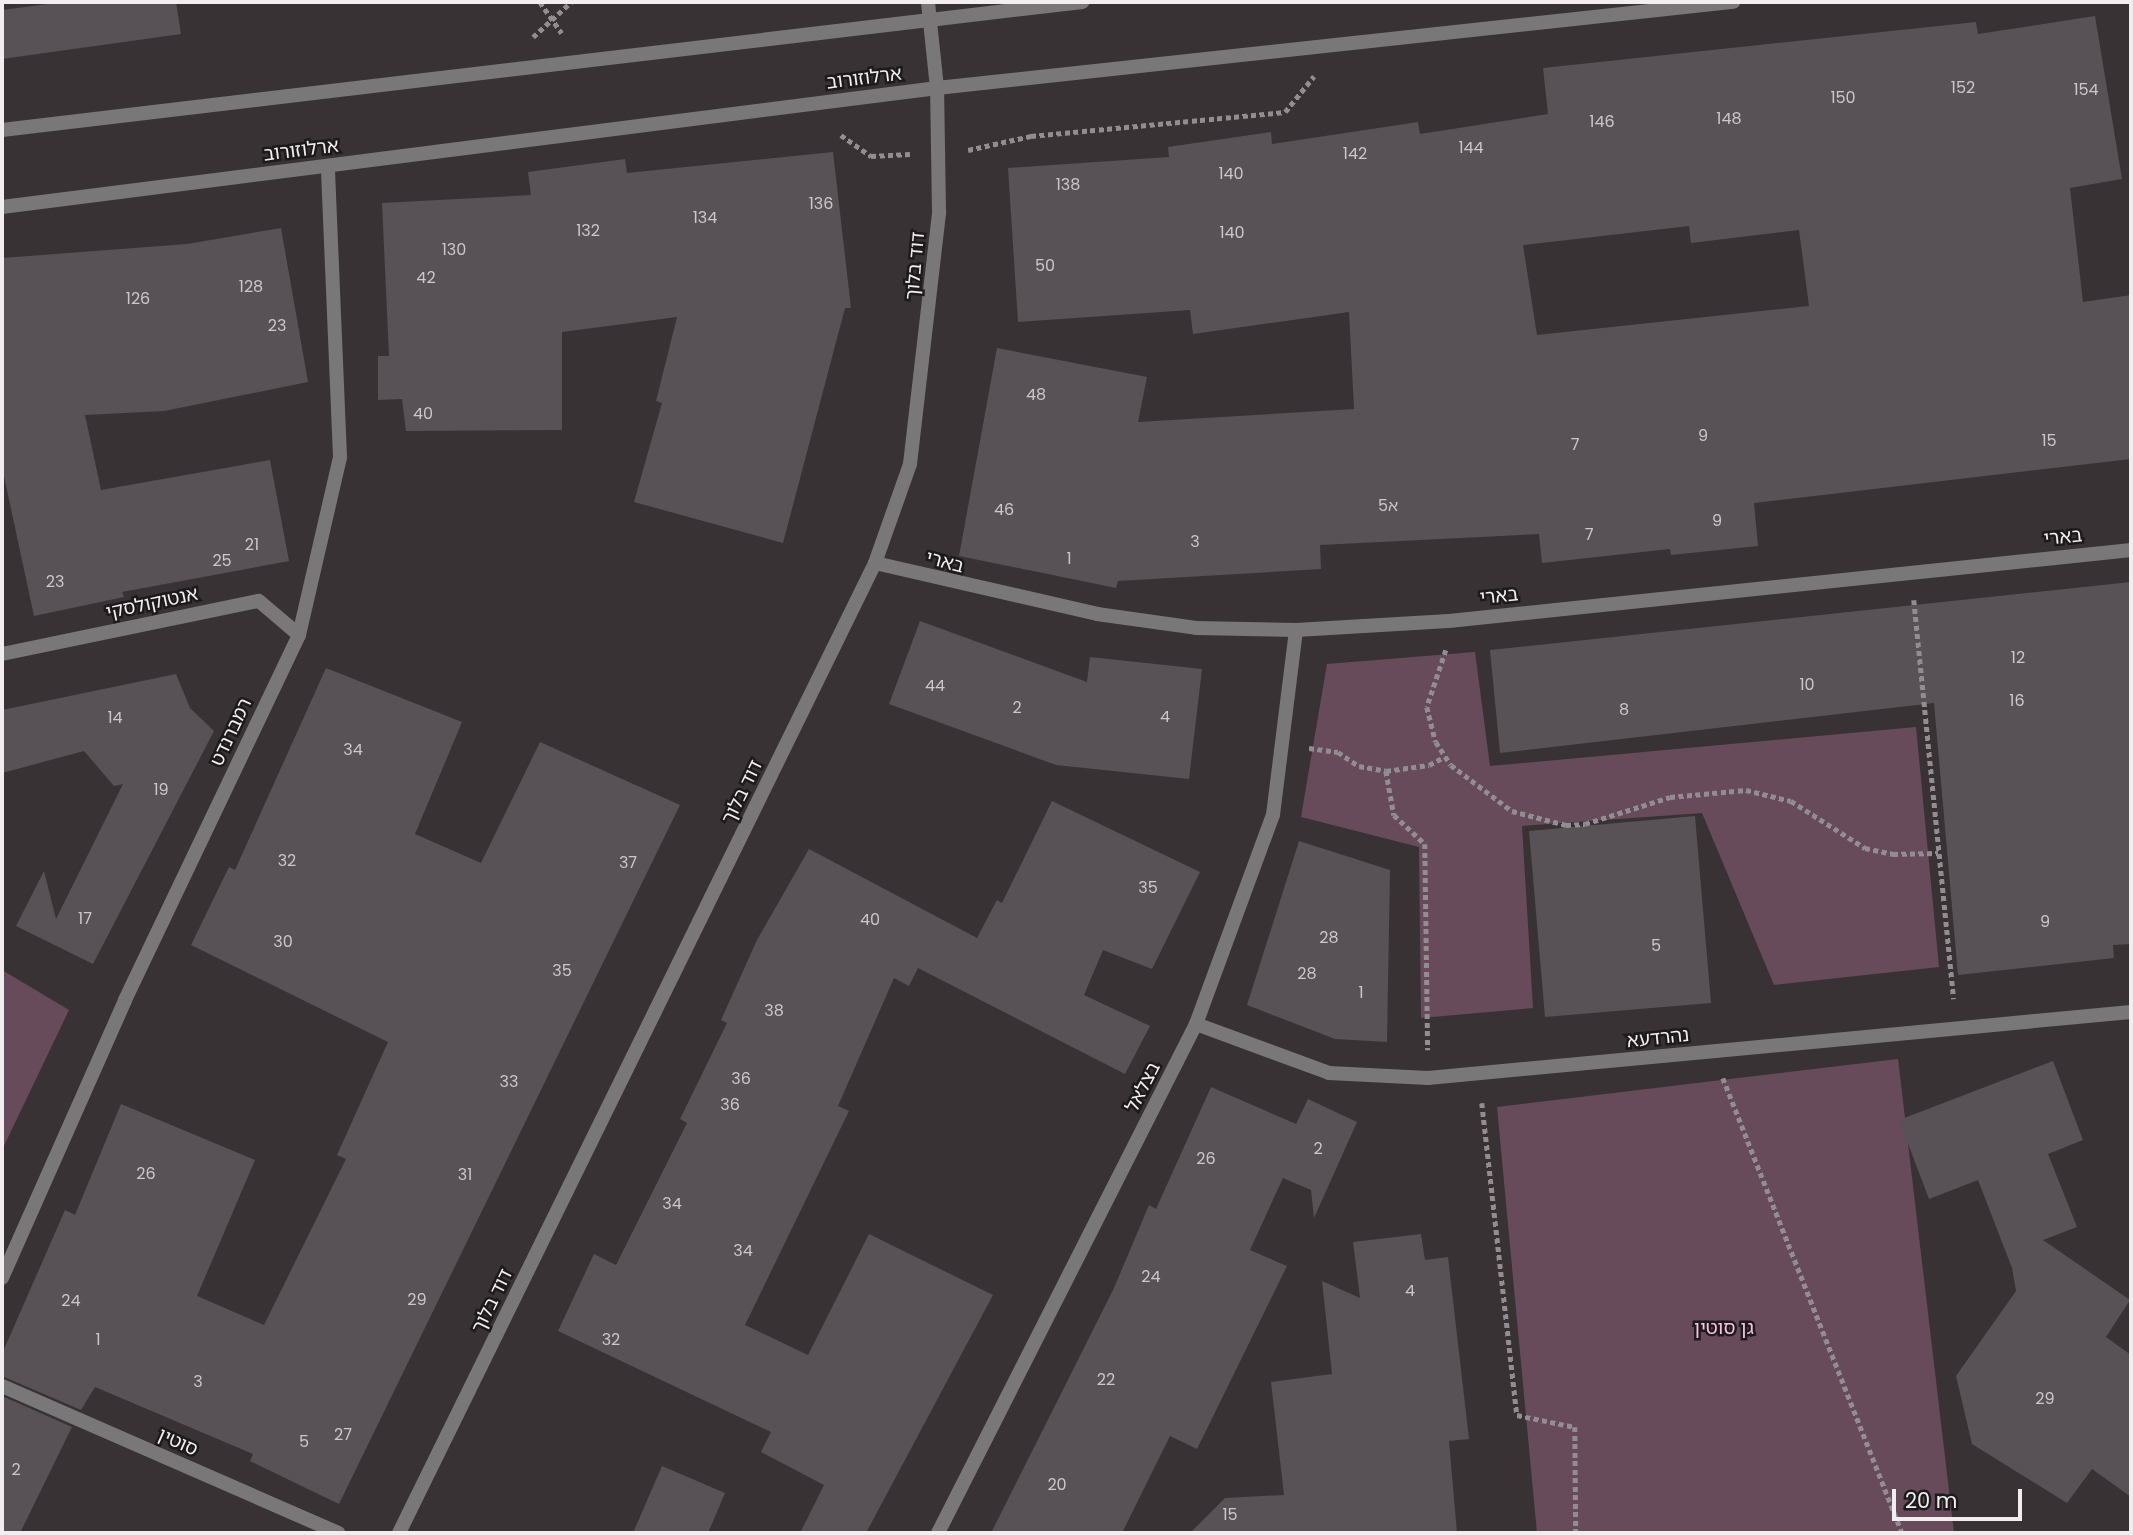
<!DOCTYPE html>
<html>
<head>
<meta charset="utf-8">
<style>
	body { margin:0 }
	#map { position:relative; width:2133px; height:1535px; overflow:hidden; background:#383235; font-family:Poppins,"Noto Sans Hebrew",sans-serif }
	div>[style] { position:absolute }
	.green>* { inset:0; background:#684b5a }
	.building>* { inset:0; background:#585155 }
	.path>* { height:4.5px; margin-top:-2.25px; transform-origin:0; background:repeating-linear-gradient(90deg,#928d90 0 5px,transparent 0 8.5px) }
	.minor>* { height:14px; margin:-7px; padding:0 7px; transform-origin:7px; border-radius:7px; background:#7a7779 }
	.tertiary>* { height:14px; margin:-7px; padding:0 7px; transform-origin:7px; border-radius:7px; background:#7a7779 }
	span { translate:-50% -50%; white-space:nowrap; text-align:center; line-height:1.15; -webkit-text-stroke:5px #1d1a1c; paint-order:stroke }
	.number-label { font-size:16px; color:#ccc7c9 }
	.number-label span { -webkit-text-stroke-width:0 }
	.street-label { font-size:19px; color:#f2eef0 }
	.park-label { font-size:19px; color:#fcc0df }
	.frame { position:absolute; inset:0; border:4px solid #f2eef0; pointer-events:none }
	.scale { position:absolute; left:1892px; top:1489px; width:130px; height:32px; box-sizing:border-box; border:4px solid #f2eef0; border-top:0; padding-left:9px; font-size:21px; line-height:24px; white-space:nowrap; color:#f2eef0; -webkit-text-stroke:5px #1d1a1c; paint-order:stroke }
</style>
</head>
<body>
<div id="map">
	<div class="green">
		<i style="clip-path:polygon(1475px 652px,1490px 766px,1916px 727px,1939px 967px,1774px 985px,1702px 813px,1522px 826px,1533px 1008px,1421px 1018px,1419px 847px,1301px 817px,1327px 664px)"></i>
		<i style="clip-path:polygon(2px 970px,69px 1010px,2px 1150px)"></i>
		<i style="clip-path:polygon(1898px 1059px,1954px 1533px,1537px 1533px,1497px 1107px)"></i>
	</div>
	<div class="building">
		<i style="clip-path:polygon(63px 2px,176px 2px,181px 34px,2px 59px,2px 10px)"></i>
		<i style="clip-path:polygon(evenodd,2095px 16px,2122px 179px,2070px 188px,2083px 302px,2131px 295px,2131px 459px,1754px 503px,1758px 546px,1671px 555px,1670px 549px,1542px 563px,1539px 534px,1320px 545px,1321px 569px,1118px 581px,1116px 588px,959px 556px,997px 348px,1147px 377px,1138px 422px,1354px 409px,1349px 312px,1193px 334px,1190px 310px,1018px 322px,1008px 168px,1169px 157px,1168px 147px,1271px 132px,1272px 144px,1418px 122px,1420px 134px,1548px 114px,1543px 68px,1976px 22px,1978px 34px,2095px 16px,1689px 226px,1691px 243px,1799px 230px,1809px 306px,1537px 335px,1523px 245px,1689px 226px)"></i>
		<i style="clip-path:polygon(833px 152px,851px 308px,845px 308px,783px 543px,634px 502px,662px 403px,656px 401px,677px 317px,562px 332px,562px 430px,406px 431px,402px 399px,378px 400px,378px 356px,389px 356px,382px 203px,531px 195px,528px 172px,625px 159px,627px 173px)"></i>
		<i style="clip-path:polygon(281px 228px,308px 382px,164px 411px,85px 415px,101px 490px,270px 460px,289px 561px,122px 592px,124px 597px,34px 616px,2px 467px,2px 258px,187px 244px)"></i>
		<i style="clip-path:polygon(2131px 582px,2131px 944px,2113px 945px,2114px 958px,1958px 975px,1934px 703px,1500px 753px,1490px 650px)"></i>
		<i style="clip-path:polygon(920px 621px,1087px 682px,1090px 657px,1202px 669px,1189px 779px,1056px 765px,889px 704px)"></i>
		<i style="clip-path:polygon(326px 668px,462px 722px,415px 834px,481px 863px,540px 742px,680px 805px,339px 1504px,250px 1461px,253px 1454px,95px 1387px,81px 1410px,2px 1376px,2px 1354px,65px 1210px,75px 1215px,121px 1104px,255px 1160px,197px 1296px,264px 1325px,346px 1159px,337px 1155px,388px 1042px,191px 945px,229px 867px,235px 870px)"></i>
		<i style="clip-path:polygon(176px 674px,190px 708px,214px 731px,93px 964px,16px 926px,44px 871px,56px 919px,123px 784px,114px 786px,84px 751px,2px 773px,2px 710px)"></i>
		<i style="clip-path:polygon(1052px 801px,1200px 872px,1152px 969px,1103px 950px,1084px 995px,1150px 1026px,1125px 1074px,918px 968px,909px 986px,894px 978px,838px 1106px,849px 1111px,745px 1325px,808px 1355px,869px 1234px,993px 1295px,866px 1533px,800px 1533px,824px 1485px,761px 1452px,771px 1432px,558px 1331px,594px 1254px,616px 1265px,687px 1123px,680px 1119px,727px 1023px,721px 1020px,757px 940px,809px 849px,977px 938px,997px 900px,1002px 903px)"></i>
		<i style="clip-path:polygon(1695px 816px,1711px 1003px,1545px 1017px,1529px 831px)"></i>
		<i style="clip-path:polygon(1299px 841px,1390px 870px,1387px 1042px,1335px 1039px,1247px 1005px)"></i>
		<i style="clip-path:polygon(2053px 1061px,2083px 1140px,2048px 1154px,2077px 1227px,2043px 1240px,2130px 1300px,2106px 1337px,2131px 1355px,2131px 1497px,2092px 1469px,2067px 1503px,1972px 1444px,1956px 1376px,2016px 1291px,2012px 1268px,1978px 1180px,1929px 1199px,1899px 1120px)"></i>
		<i style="clip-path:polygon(1211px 1087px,1296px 1124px,1308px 1099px,1357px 1122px,1314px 1218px,1311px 1190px,1283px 1178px,1250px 1250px,1287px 1266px,1197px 1449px,1170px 1436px,1122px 1533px,991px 1533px,1114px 1288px,1149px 1205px,1156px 1209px)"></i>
		<i style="clip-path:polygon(1421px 1234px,1425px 1260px,1448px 1257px,1469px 1439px,1449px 1441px,1457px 1533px,1190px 1533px,1225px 1498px,1284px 1495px,1271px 1382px,1332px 1374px,1322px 1281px,1360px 1298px,1353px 1242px)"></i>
		<i style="clip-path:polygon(2px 1396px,72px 1427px,20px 1533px,2px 1533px)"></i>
		<i style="clip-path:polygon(662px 1466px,725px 1493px,708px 1533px,633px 1533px)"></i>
	</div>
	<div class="path">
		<i style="left:540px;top:2px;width:38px;rotate:55deg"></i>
		<i style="left:533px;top:37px;width:52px;rotate:-42.6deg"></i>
		<i style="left:841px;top:135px;width:37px;rotate:35deg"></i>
		<i style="left:871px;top:156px;width:39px;rotate:-3deg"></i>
		<i style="left:968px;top:150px;width:65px;rotate:-12.5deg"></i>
		<i style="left:1031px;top:136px;width:255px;rotate:-5.4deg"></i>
		<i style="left:1285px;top:112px;width:46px;rotate:-51.1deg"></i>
		<i style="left:1914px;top:600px;width:401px;rotate:84.3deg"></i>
		<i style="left:1446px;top:650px;width:60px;rotate:108.4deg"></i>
		<i style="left:1427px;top:707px;width:36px;rotate:76deg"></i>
		<i style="left:1436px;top:742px;width:27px;rotate:57deg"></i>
		<i style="left:1451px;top:765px;width:76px;rotate:37deg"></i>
		<i style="left:1512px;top:811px;width:56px;rotate:14.5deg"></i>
		<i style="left:1566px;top:825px;width:19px;rotate:-3deg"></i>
		<i style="left:1585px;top:824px;width:89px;rotate:-17.6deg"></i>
		<i style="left:1670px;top:797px;width:76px;rotate:-5.3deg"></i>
		<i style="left:1746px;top:790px;width:46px;rotate:13.7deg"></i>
		<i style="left:1791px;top:801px;width:88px;rotate:32.4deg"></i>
		<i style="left:1865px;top:848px;width:29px;rotate:12deg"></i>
		<i style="left:1893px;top:854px;width:45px;rotate:-1.3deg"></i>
		<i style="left:1309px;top:748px;width:29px;rotate:8deg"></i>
		<i style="left:1338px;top:752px;width:25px;rotate:34deg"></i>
		<i style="left:1359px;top:766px;width:27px;rotate:10deg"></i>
		<i style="left:1386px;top:771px;width:43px;rotate:-7.9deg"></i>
		<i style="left:1429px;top:765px;width:17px;rotate:-28deg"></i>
		<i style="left:1386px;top:771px;width:45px;rotate:79.7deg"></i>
		<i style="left:1394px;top:815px;width:42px;rotate:43.1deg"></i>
		<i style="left:1425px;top:844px;width:206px;rotate:89.2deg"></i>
		<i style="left:1723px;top:1078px;width:489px;rotate:68.5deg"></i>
		<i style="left:1482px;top:1103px;width:314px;rotate:83.6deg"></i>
		<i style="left:1517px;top:1415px;width:59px;rotate:11.7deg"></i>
		<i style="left:1575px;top:1427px;width:106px;rotate:89.5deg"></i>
	</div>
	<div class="minor">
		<i style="left:875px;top:563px;width:228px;rotate:12.9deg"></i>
		<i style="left:1097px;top:614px;width:100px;rotate:8deg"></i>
		<i style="left:1196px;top:628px;width:100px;rotate:1.1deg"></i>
		<i style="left:1296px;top:630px;width:153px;rotate:-3.4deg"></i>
		<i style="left:1449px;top:621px;width:686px;rotate:-5.94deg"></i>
		<i style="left:2px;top:654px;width:262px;rotate:-11.7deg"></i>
		<i style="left:259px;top:601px;width:52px;rotate:40.4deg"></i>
		<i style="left:1196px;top:1024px;width:142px;rotate:20.2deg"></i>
		<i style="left:1329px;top:1073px;width:99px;rotate:2.9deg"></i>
		<i style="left:1428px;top:1078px;width:706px;rotate:-5.36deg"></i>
		<i style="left:2px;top:1278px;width:304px;rotate:-66.1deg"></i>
		<i style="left:125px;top:1000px;width:404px;rotate:-64.5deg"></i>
		<i style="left:299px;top:635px;width:183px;rotate:-77deg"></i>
		<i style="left:340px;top:457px;width:291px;rotate:-92.4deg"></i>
		<i style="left:2px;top:1386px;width:367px;rotate:23.6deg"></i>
		<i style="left:938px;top:1533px;width:571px;rotate:-63.12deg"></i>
		<i style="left:1196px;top:1024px;width:223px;rotate:-69.8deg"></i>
		<i style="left:1273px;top:815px;width:186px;rotate:-82.9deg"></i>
	</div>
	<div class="tertiary">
		<i style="left:2px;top:130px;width:1088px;rotate:-6.76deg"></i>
		<i style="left:2px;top:207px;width:943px;rotate:-7.25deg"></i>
		<i style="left:937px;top:88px;width:801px;rotate:-6.17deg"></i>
		<i style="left:399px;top:1533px;width:1080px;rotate:-63.86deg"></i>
		<i style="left:875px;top:563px;width:105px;rotate:-70.5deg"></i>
		<i style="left:910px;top:464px;width:254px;rotate:-83.4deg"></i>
		<i style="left:939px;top:212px;width:124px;rotate:-90.9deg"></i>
		<i style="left:937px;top:88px;width:86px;rotate:-96deg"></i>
	</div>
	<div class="number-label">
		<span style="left:1963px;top:88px">152</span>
		<span style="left:2086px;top:90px">154</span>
		<span style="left:1843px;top:98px">150</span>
		<span style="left:1729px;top:119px">148</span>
		<span style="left:1602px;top:122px">146</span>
		<span style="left:1471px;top:148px">144</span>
		<span style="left:1355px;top:154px">142</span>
		<span style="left:1231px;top:174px">140</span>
		<span style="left:1068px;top:185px">138</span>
		<span style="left:821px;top:204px">136</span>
		<span style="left:705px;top:218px">134</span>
		<span style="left:588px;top:231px">132</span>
		<span style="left:1232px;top:233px">140</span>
		<span style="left:454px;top:250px">130</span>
		<span style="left:1045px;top:266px">50</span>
		<span style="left:426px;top:278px">42</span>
		<span style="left:251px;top:287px">128</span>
		<span style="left:138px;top:299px">126</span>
		<span style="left:277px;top:326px">23</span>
		<span style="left:1036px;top:395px">48</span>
		<span style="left:423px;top:414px">40</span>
		<span style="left:1703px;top:436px">9</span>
		<span style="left:2049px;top:441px">15</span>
		<span style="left:1575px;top:445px">7</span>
		<span style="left:1388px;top:506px">5א</span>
		<span style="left:1004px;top:510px">46</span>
		<span style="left:1717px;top:521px">9</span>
		<span style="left:1589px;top:535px">7</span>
		<span style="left:1195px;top:542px">3</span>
		<span style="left:252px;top:545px">21</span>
		<span style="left:1069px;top:559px">1</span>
		<span style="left:222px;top:561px">25</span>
		<span style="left:55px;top:582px">23</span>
		<span style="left:2018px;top:658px">12</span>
		<span style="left:1807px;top:685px">10</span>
		<span style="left:935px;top:686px">44</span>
		<span style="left:2017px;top:701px">16</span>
		<span style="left:1017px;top:708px">2</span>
		<span style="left:1624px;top:710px">8</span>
		<span style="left:1165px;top:717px">4</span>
		<span style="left:115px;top:718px">14</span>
		<span style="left:353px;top:750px">34</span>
		<span style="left:161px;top:790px">19</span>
		<span style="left:287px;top:861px">32</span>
		<span style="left:628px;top:863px">37</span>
		<span style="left:1148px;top:888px">35</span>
		<span style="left:85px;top:919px">17</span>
		<span style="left:870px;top:920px">40</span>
		<span style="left:2045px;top:922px">9</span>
		<span style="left:1329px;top:938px">28</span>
		<span style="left:283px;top:942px">30</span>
		<span style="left:1656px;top:946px">5</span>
		<span style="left:562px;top:971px">35</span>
		<span style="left:1307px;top:974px">28</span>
		<span style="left:1361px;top:993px">1</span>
		<span style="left:774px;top:1011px">38</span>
		<span style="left:741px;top:1079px">36</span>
		<span style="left:509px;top:1082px">33</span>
		<span style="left:730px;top:1105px">36</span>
		<span style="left:1318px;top:1149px">2</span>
		<span style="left:1206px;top:1159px">26</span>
		<span style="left:146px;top:1174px">26</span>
		<span style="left:465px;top:1175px">31</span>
		<span style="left:672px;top:1204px">34</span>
		<span style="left:743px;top:1251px">34</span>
		<span style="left:1151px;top:1277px">24</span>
		<span style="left:1410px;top:1291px">4</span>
		<span style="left:417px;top:1300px">29</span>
		<span style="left:71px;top:1301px">24</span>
		<span style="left:98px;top:1340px">1</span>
		<span style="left:611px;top:1340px">32</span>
		<span style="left:1106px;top:1380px">22</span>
		<span style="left:198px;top:1382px">3</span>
		<span style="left:2045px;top:1399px">29</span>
		<span style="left:343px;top:1435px">27</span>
		<span style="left:304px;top:1442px">5</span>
		<span style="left:16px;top:1470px">2</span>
		<span style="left:1057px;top:1485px">20</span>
		<span style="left:1230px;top:1515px">15</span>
	</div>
	<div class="street-label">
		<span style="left:864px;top:78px;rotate:-7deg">ארלוזורוב</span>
		<span style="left:301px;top:150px;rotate:-7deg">ארלוזורוב</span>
		<span style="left:915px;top:266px;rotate:-85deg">דוד בלוך</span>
		<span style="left:2063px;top:537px;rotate:-6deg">בארי</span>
		<span style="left:945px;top:562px;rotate:15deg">בארי</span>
		<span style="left:1499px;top:596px;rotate:-6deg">בארי</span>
		<span style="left:152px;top:603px;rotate:-12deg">אנטוקולסקי</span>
		<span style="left:231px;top:732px;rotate:-65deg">רמברנדט</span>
		<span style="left:742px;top:792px;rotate:-64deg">דוד בלוך</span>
		<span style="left:1658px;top:1038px;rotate:-6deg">נהרדעא</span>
		<span style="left:1143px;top:1087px;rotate:-63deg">בצלאל</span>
		<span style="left:492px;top:1301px;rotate:-64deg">דוד בלוך</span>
		<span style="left:178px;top:1442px;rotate:24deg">סוטין</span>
	</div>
	<div class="park-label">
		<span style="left:1724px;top:1328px">גן סוטין</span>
	</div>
	<div class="frame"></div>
	<div class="scale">20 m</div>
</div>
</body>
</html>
